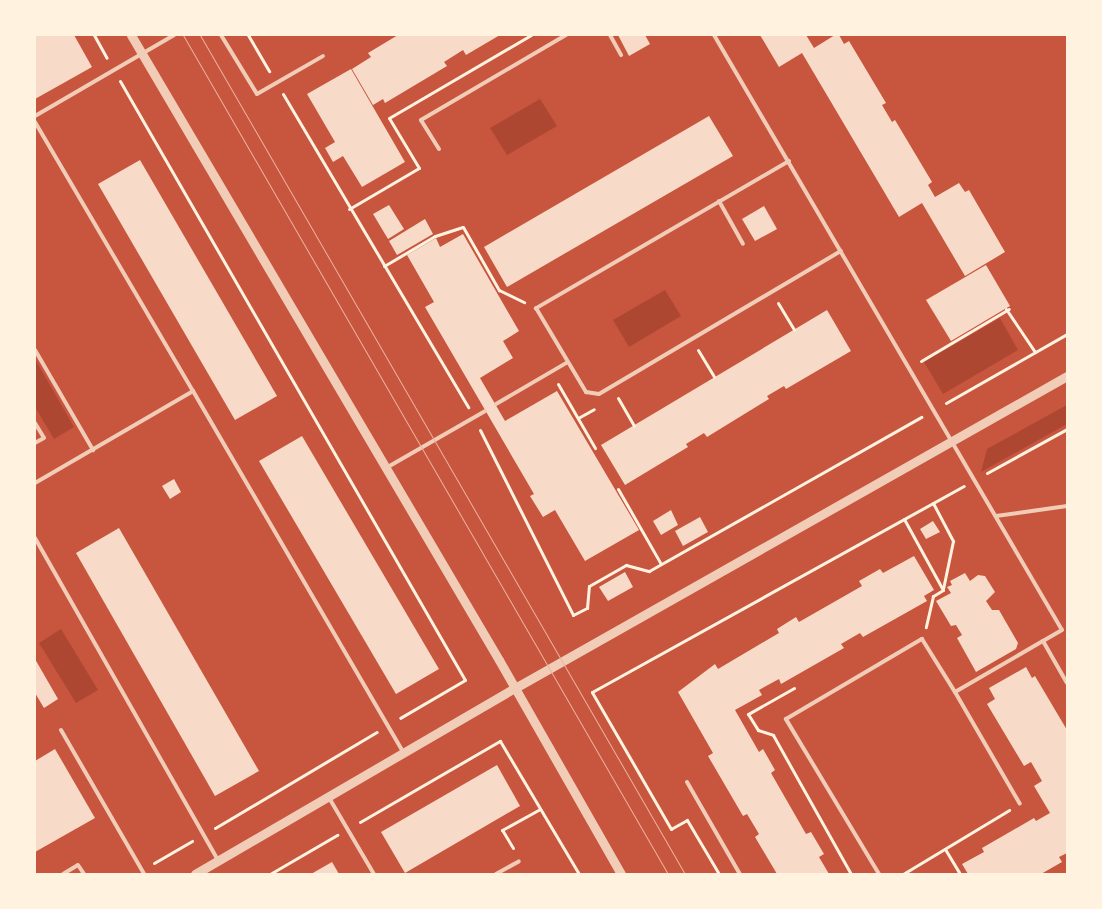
<!DOCTYPE html>
<html>
<head>
<meta charset="utf-8">
<style>
	body { margin:0 }
	#map { position:relative; width:1102px; height:909px; overflow:hidden; background:#c8553d; font-family:Commissioner,sans-serif }
	div>[style] { position:absolute }
	.green>* { inset:0; background:#ae4732 }
	.building>* { inset:0; background:#f7dbc8 }
	.path>* { height:3px; margin:-1.5px; padding:0 1.5px; transform-origin:1.5px; border-radius:1.5px; background:#fff3e0 }
	.service>* { height:4px; margin:-2px; padding:0 2px; transform-origin:2px; border-radius:2px; background:#f1ccb7 }
	.tertiary>* { height:9px; margin:-4.5px; padding:0 4.5px; transform-origin:4.5px; border-radius:4.5px; background:#f1ccb7 }
	.tram>* { height:1px; margin:-0.5px; padding:0 0.5px; transform-origin:0.5px; border-radius:0.5px; background:#e9b49f }
	span { translate:-50% -50%; white-space:nowrap; text-align:center; line-height:1.15; -webkit-text-stroke:4.5px #fff3e0; paint-order:stroke }
	.frame { position:absolute; inset:0; border:36px solid #fff3e0; pointer-events:none }
</style>
</head>
<body>
<div id="map">
	<div class="green">
		<i style="clip-path:polygon(540px 99px,557px 126px,507px 155px,490px 128px)"></i>
		<i style="clip-path:polygon(665px 290px,681px 316px,629px 347px,613px 320px)"></i>
		<i style="clip-path:polygon(1000px 318px,1018px 350px,943px 394px,924px 362px)"></i>
		<i style="clip-path:polygon(35px 359px,74px 427px,54px 439px,35px 407px)"></i>
		<i style="clip-path:polygon(1067px 405px,1067px 424px,981px 472px,987px 449px)"></i>
		<i style="clip-path:polygon(61px 629px,98px 690px,76px 703px,39px 643px)"></i>
	</div>
	<div class="building">
		<i style="clip-path:polygon(35px 35px,74px 35px,92px 67px,35px 99px)"></i>
		<i style="clip-path:polygon(398px 35px,500px 35px,466px 55px,463px 50px,444px 62px,447px 66px,385px 103px,383px 99px,373px 105px,352px 69px,371px 57px,368px 53px)"></i>
		<i style="clip-path:polygon(618px 35px,645px 35px,650px 44px,629px 56px)"></i>
		<i style="clip-path:polygon(760px 35px,806px 35px,814px 48px,835px 35px,839px 35px,844px 44px,849px 41px,886px 103px,882px 105px,892px 122px,895px 120px,932px 182px,928px 185px,935px 197px,959px 183px,965px 192px,969px 190px,1005px 252px,965px 276px,922px 203px,899px 217px,802px 53px,779px 67px)"></i>
		<i style="clip-path:polygon(351px 69px,405px 162px,362px 187px,343px 156px,333px 162px,325px 148px,335px 142px,307px 94px)"></i>
		<i style="clip-path:polygon(709px 116px,733px 156px,507px 287px,484px 247px)"></i>
		<i style="clip-path:polygon(140px 160px,277px 396px,235px 420px,98px 184px)"></i>
		<i style="clip-path:polygon(389px 205px,404px 229px,388px 239px,373px 214px)"></i>
		<i style="clip-path:polygon(764px 206px,777px 229px,755px 241px,742px 219px)"></i>
		<i style="clip-path:polygon(425px 219px,433px 234px,397px 255px,389px 241px)"></i>
		<i style="clip-path:polygon(463px 234px,519px 331px,503px 341px,513px 358px,480px 378px,505px 421px,557px 391px,639px 530px,585px 561px,555px 510px,543px 517px,530px 496px,534px 494px,425px 307px,434px 302px,407px 255px,436px 238px,440px 247px)"></i>
		<i style="clip-path:polygon(986px 265px,1010px 306px,951px 341px,926px 300px)"></i>
		<i style="clip-path:polygon(827px 310px,851px 351px,786px 389px,784px 386px,767px 396px,769px 399px,707px 437px,704px 433px,686px 444px,688px 447px,625px 485px,601px 445px)"></i>
		<i style="clip-path:polygon(302px 436px,439px 669px,396px 694px,259px 461px)"></i>
		<i style="clip-path:polygon(174px 479px,181px 492px,170px 499px,162px 486px)"></i>
		<i style="clip-path:polygon(671px 510px,678px 525px,661px 535px,653px 521px)"></i>
		<i style="clip-path:polygon(700px 517px,708px 532px,683px 546px,675px 531px)"></i>
		<i style="clip-path:polygon(933px 521px,940px 532px,926px 539px,920px 529px)"></i>
		<i style="clip-path:polygon(119px 528px,259px 771px,215px 796px,76px 553px)"></i>
		<i style="clip-path:polygon(914px 556px,934px 590px,924px 596px,927px 601px,863px 637px,860px 633px,841px 644px,844px 648px,781px 684px,779px 679px,759px 690px,762px 695px,735px 710px,759px 752px,763px 749px,775px 770px,771px 773px,806px 834px,811px 832px,824px 854px,819px 857px,829px 874px,777px 874px,755px 837px,759px 834px,747px 814px,743px 816px,708px 756px,713px 753px,678px 692px,715px 664px,718px 669px,779px 633px,777px 629px,796px 617px,799px 622px,862px 586px,859px 581px,880px 569px,883px 573px)"></i>
		<i style="clip-path:polygon(625px 572px,633px 587px,608px 601px,599px 587px)"></i>
		<i style="clip-path:polygon(965px 573px,970px 581px,978px 575px,985px 576px,995px 592px,986px 601px,992px 610px,999px 610px,1018px 643px,1016px 649px,976px 672px,957px 638px,962px 635px,956px 625px,951px 626px,936px 601px,951px 593px,947px 587px,952px 585px,950px 581px)"></i>
		<i style="clip-path:polygon(35px 659px,58px 699px,44px 708px,35px 693px)"></i>
		<i style="clip-path:polygon(1026px 667px,1032px 678px,1035px 676px,1067px 730px,1067px 853px,1059px 857px,1062px 862px,1041px 874px,968px 874px,962px 864px,984px 852px,982px 848px,1034px 818px,1036px 821px,1050px 813px,1034px 786px,1042px 781px,1031px 762px,1024px 766px,987px 704px,995px 699px,989px 688px)"></i>
		<i style="clip-path:polygon(55px 749px,95px 818px,35px 852px,35px 761px)"></i>
		<i style="clip-path:polygon(497px 765px,520px 806px,405px 873px,381px 832px)"></i>
		<i style="clip-path:polygon(332px 862px,339px 874px,311px 874px)"></i>
	</div>
	<div class="path">
		<i style="left:94px;top:35px;width:26px;rotate:61deg"></i>
		<i style="left:248px;top:35px;width:42px;rotate:59.7deg"></i>
		<i style="left:120px;top:81px;width:691px;rotate:60.06deg"></i>
		<i style="left:465px;top:680px;width:75px;rotate:149.7deg"></i>
		<i style="left:283px;top:94px;width:364px;rotate:59.4deg"></i>
		<i style="left:349px;top:209px;width:81px;rotate:-30.4deg"></i>
		<i style="left:419px;top:168px;width:58px;rotate:-121deg"></i>
		<i style="left:389px;top:118px;width:164px;rotate:-30.3deg"></i>
		<i style="left:384px;top:266px;width:59px;rotate:-30.5deg"></i>
		<i style="left:435px;top:236px;width:29px;rotate:-18deg"></i>
		<i style="left:463px;top:227px;width:73px;rotate:60.3deg"></i>
		<i style="left:499px;top:290px;width:28px;rotate:26deg"></i>
		<i style="left:778px;top:303px;width:31px;rotate:59deg"></i>
		<i style="left:1006px;top:309px;width:52px;rotate:56deg"></i>
		<i style="left:698px;top:350px;width:31px;rotate:59deg"></i>
		<i style="left:921px;top:361px;width:102px;rotate:-30.6deg"></i>
		<i style="left:558px;top:384px;width:74px;rotate:60deg"></i>
		<i style="left:618px;top:398px;width:32px;rotate:60deg"></i>
		<i style="left:946px;top:403px;width:139px;rotate:-29.7deg"></i>
		<i style="left:578px;top:418px;width:18px;rotate:-29deg"></i>
		<i style="left:480px;top:430px;width:207px;rotate:63.3deg"></i>
		<i style="left:573px;top:615px;width:16px;rotate:-27deg"></i>
		<i style="left:587px;top:608px;width:22px;rotate:-85deg"></i>
		<i style="left:589px;top:586px;width:43px;rotate:-29.6deg"></i>
		<i style="left:626px;top:565px;width:24px;rotate:15deg"></i>
		<i style="left:649px;top:571px;width:313px;rotate:-29.5deg"></i>
		<i style="left:987px;top:473px;width:91px;rotate:-28.8deg"></i>
		<i style="left:618px;top:489px;width:86px;rotate:60.2deg"></i>
		<i style="left:933px;top:503px;width:43px;rotate:62.2deg"></i>
		<i style="left:953px;top:541px;width:49px;rotate:101.8deg"></i>
		<i style="left:904px;top:519px;width:81px;rotate:61.2deg"></i>
		<i style="left:943px;top:590px;width:12px;rotate:149deg"></i>
		<i style="left:933px;top:596px;width:32px;rotate:103deg"></i>
		<i style="left:794px;top:688px;width:53px;rotate:150.5deg"></i>
		<i style="left:748px;top:714px;width:19px;rotate:58deg"></i>
		<i style="left:758px;top:730px;width:16px;rotate:18deg"></i>
		<i style="left:773px;top:735px;width:159px;rotate:60.7deg"></i>
		<i style="left:360px;top:822px;width:162px;rotate:-30.1deg"></i>
		<i style="left:500px;top:741px;width:155px;rotate:59.3deg"></i>
		<i style="left:215px;top:828px;width:188px;rotate:-30.7deg"></i>
		<i style="left:513px;top:848px;width:21px;rotate:-121deg"></i>
		<i style="left:502px;top:830px;width:43px;rotate:-28.9deg"></i>
		<i style="left:945px;top:849px;width:29px;rotate:59deg"></i>
		<i style="left:154px;top:863px;width:44px;rotate:-30.1deg"></i>
		<i style="left:270px;top:874px;width:78px;rotate:-30.2deg"></i>
		<i style="left:719px;top:874px;width:63px;rotate:-120.7deg"></i>
		<i style="left:687px;top:820px;width:18px;rotate:151deg"></i>
		<i style="left:671px;top:829px;width:158px;rotate:-120deg"></i>
		<i style="left:592px;top:692px;width:425px;rotate:-29deg"></i>
		<i style="left:903px;top:874px;width:124px;rotate:-31.1deg"></i>
	</div>
	<div class="service">
		<i style="left:221px;top:35px;width:69px;rotate:58.6deg"></i>
		<i style="left:257px;top:94px;width:76px;rotate:-29.9deg"></i>
		<i style="left:610px;top:35px;width:23px;rotate:61deg"></i>
		<i style="left:714px;top:35px;width:689px;rotate:59.68deg"></i>
		<i style="left:1062px;top:630px;width:22px;rotate:150deg"></i>
		<i style="left:1043px;top:641px;width:48px;rotate:60.3deg"></i>
		<i style="left:35px;top:116px;width:161px;rotate:-30.2deg"></i>
		<i style="left:35px;top:122px;width:312px;rotate:59.6deg"></i>
		<i style="left:439px;top:149px;width:34px;rotate:-122deg"></i>
		<i style="left:421px;top:120px;width:168px;rotate:-30.4deg"></i>
		<i style="left:789px;top:161px;width:293px;rotate:149.8deg"></i>
		<i style="left:536px;top:308px;width:98px;rotate:59.2deg"></i>
		<i style="left:586px;top:392px;width:13px;rotate:9deg"></i>
		<i style="left:599px;top:394px;width:281px;rotate:-30.6deg"></i>
		<i style="left:719px;top:201px;width:49px;rotate:60.8deg"></i>
		<i style="left:35px;top:350px;width:116px;rotate:59.9deg"></i>
		<i style="left:496px;top:404px;width:83px;rotate:-30.3deg"></i>
		<i style="left:35px;top:423px;width:17px;rotate:59deg"></i>
		<i style="left:44px;top:438px;width:10px;rotate:151deg"></i>
		<i style="left:386px;top:468px;width:114px;rotate:-29.9deg"></i>
		<i style="left:35px;top:483px;width:183px;rotate:-30.2deg"></i>
		<i style="left:193px;top:391px;width:418px;rotate:59.8deg"></i>
		<i style="left:996px;top:516px;width:72px;rotate:-8deg"></i>
		<i style="left:35px;top:538px;width:370px;rotate:60.4deg"></i>
		<i style="left:955px;top:692px;width:129px;rotate:59.9deg"></i>
		<i style="left:61px;top:730px;width:166px;rotate:60deg"></i>
		<i style="left:687px;top:782px;width:106px;rotate:60.1deg"></i>
		<i style="left:328px;top:796px;width:91px;rotate:59.5deg"></i>
		<i style="left:63px;top:874px;width:17px;rotate:-31deg"></i>
		<i style="left:78px;top:865px;width:11px;rotate:56deg"></i>
		<i style="left:496px;top:874px;width:26px;rotate:-29deg"></i>
		<i style="left:879px;top:874px;width:181px;rotate:-121deg"></i>
		<i style="left:786px;top:719px;width:158px;rotate:-30.5deg"></i>
		<i style="left:922px;top:639px;width:62px;rotate:58.1deg"></i>
		<i style="left:955px;top:692px;width:102px;rotate:-30.1deg"></i>
	</div>
	<div class="tertiary">
		<i style="left:131px;top:35px;width:725px;rotate:59.51deg"></i>
		<i style="left:499px;top:660px;width:246px;rotate:60.3deg"></i>
		<i style="left:195px;top:874px;width:370px;rotate:-30.2deg"></i>
		<i style="left:515px;top:688px;width:634px;rotate:-29.48deg"></i>
	</div>
	<div class="tram">
		<i style="left:183px;top:35px;width:969px;rotate:59.97deg"></i>
		<i style="left:200px;top:35px;width:969px;rotate:59.97deg"></i>
	</div>
	<div class="frame"></div>
</div>
</body>
</html>
